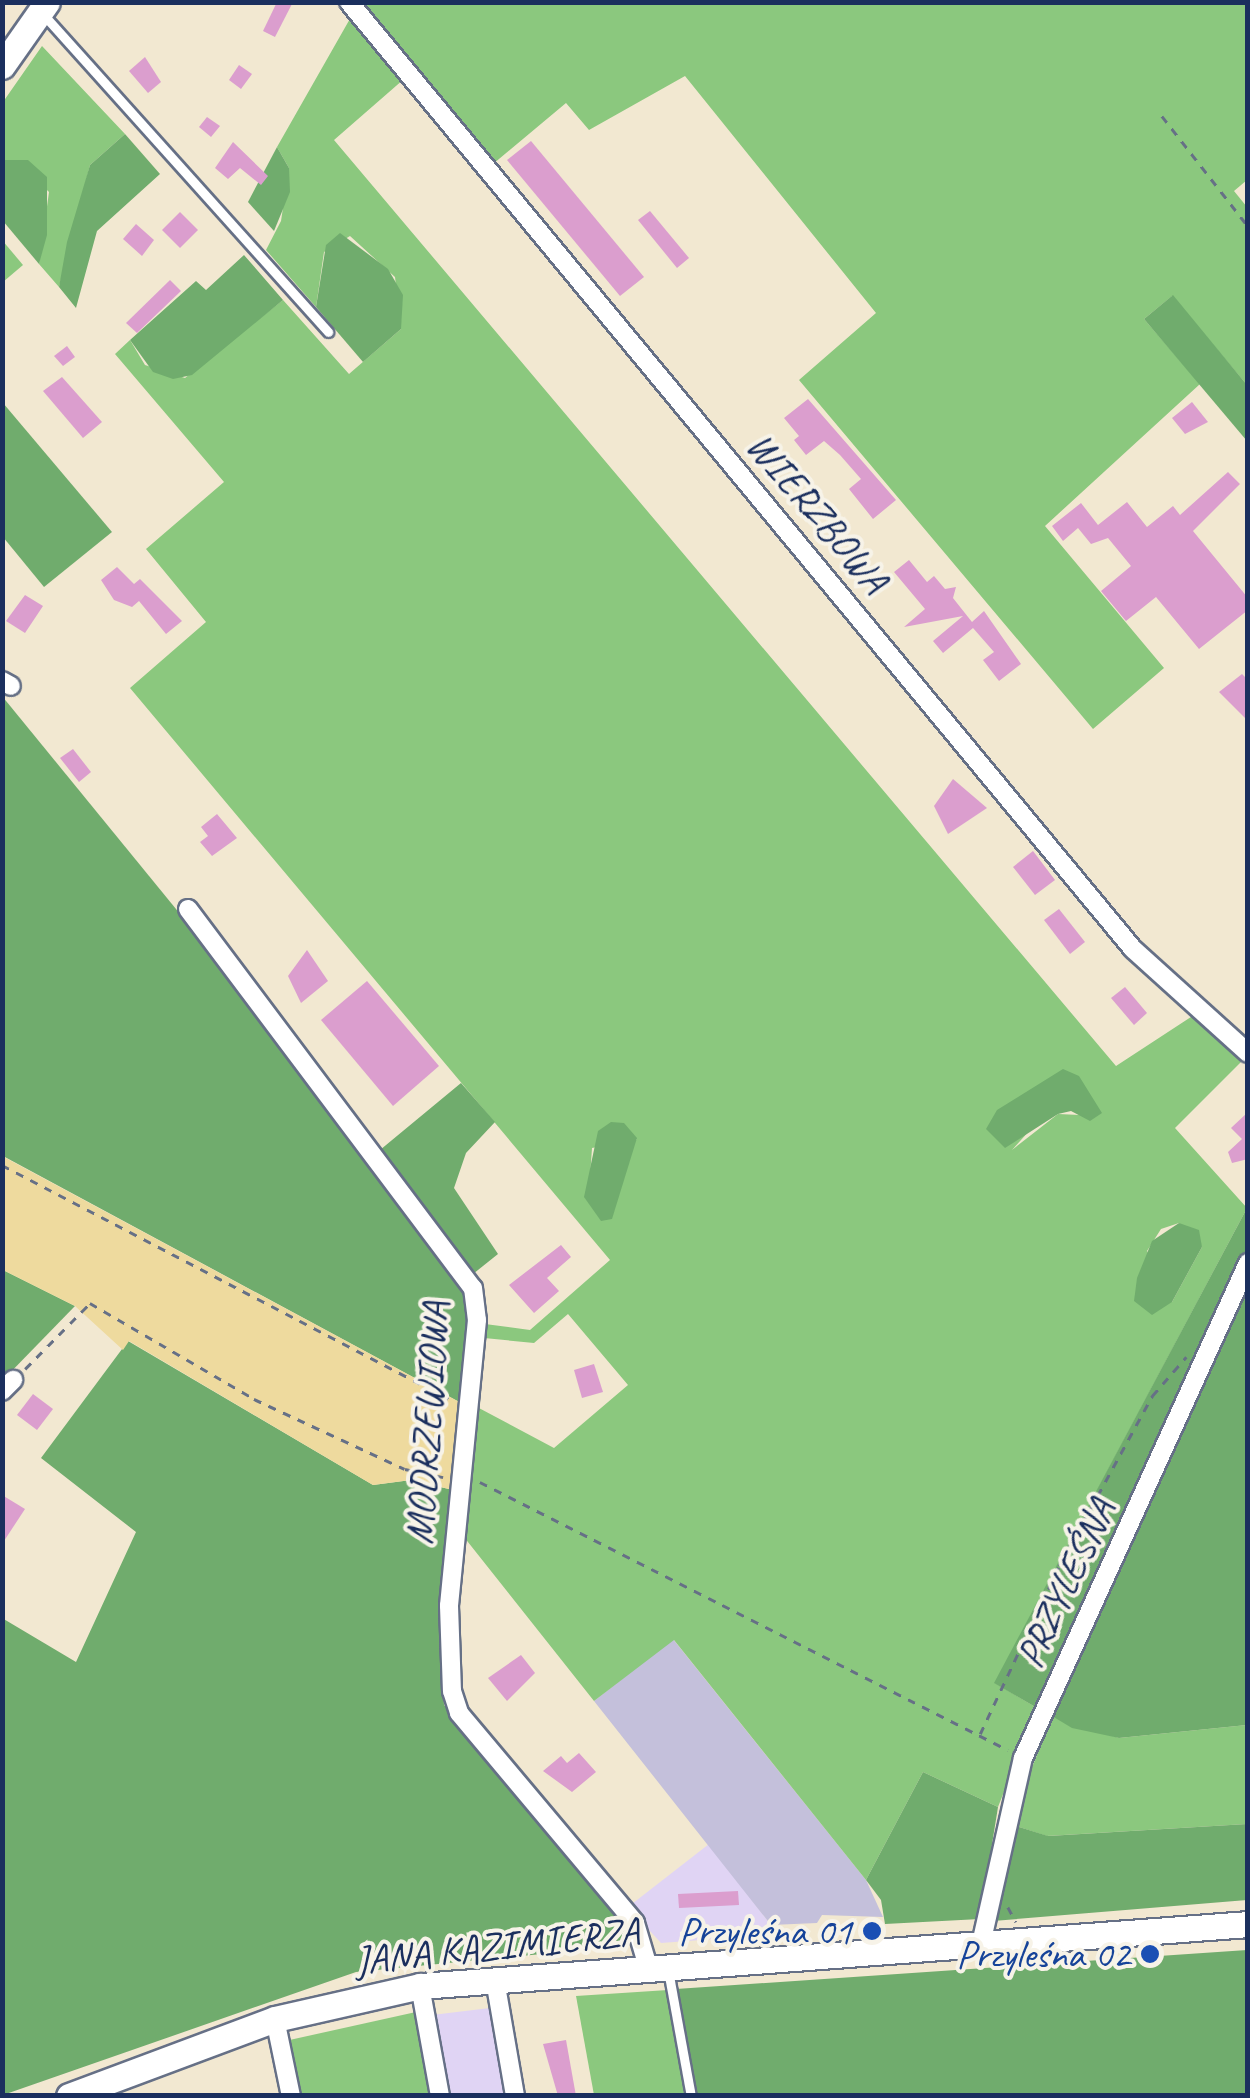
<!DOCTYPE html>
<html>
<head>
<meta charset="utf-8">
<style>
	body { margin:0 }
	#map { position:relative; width:1250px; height:2098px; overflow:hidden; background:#f2e8d1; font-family:Caveat,sans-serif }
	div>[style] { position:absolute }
	.built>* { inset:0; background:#e0d4f4 }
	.industrial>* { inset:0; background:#c4c0db }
	.green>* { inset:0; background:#8bc87e }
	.forest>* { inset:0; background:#70ac6d }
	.sand>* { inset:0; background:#eeda9e }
	.building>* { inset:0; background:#db9ece }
	.path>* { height:2.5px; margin-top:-1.25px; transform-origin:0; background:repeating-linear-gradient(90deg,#667086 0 8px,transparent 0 16px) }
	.roads { filter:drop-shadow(2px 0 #667086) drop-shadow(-2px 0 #667086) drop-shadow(0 2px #667086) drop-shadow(0 -2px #667086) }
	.service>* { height:9px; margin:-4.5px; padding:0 4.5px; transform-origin:4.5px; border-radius:4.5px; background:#fff }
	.minor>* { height:18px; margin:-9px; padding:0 9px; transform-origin:9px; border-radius:9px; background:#fff }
	.secondary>* { height:25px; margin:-12.5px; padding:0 12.5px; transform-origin:12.5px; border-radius:12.5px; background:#fff }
	.dots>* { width:28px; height:28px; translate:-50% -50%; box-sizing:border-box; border:5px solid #f7f3e8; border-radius:50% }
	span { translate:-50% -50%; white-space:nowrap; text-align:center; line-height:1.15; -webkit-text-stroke:8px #f7f3e8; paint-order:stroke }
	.street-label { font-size:40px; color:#1b2f5e }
	.transit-label { font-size:40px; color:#164399 }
	.right { translate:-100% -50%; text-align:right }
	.frame { position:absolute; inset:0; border:5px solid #1b2f5e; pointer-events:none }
</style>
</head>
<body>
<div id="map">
	<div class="built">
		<i style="clip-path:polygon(709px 1844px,771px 1925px,781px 1934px,661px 1943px,628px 1907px)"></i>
		<i style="clip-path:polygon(490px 2008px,508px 2095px,446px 2095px,432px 2015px)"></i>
	</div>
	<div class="industrial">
		<i style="clip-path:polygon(673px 1639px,866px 1880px,883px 1917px,822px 1915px,817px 1923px,771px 1925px,594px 1701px)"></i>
	</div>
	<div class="green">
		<i style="clip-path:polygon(358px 2px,1247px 3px,1247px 180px,1234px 191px,1247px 207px,1247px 385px,1172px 296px,1144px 319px,1200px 384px,1045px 526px,1164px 668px,1093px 729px,799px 380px,876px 313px,685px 76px,589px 130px,566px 103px,493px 164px)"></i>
		<i style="clip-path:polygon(evenodd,351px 17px,404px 79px,334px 140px,1116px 1066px,1194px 1015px,1241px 1062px,1175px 1128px,1247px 1208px,995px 1683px,1037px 1708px,998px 1807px,923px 1772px,866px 1880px,674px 1640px,594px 1701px,460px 1532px,477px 1407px,554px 1448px,628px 1385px,568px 1314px,534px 1343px,484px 1338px,485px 1324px,530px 1330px,610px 1260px,130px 688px,206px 622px,146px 549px,224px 482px,115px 354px,130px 340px,145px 365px,185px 378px,283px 300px,349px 374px,401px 329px,395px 277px,350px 236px,324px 252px,316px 307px,266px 250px,281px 221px,289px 168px,277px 147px,351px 17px,1079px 1076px,1080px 1115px,1058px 1114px,1012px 1150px,1079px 1076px,351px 17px,637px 1139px,590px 1177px,592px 1148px,637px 1139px,351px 17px,1179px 1223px,1202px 1247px,1172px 1302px,1147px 1251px,1161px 1229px,1179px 1223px)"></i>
		<i style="clip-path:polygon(42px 46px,125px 134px,90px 165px,59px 287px,39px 264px,49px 192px,16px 160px,3px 160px,3px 102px)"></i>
		<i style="clip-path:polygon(2px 240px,23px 265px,3px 282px,2px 282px)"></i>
		<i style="clip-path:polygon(1052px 1716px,1119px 1738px,1247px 1725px,1247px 1824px,1047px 1836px,1010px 1824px)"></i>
		<i style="clip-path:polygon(668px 1990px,686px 2095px,594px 2095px,576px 1996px)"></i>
		<i style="clip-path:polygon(416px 2012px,431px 2095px,296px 2095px,285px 2041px)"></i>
	</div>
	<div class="forest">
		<i style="clip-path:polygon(125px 134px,160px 174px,97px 231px,76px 308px,59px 287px,67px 242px,90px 165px)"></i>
		<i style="clip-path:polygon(277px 147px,289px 168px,290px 192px,274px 231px,248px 202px)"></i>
		<i style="clip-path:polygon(2px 160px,28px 160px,47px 177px,47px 235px,39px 264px,3px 221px)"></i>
		<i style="clip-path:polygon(340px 233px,388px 269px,403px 295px,401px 329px,363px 362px,316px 307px,326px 245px)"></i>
		<i style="clip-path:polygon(244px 255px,283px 300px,192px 375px,173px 379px,153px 372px,130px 340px,196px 281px,206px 290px)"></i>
		<i style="clip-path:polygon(1173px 295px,1247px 385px,1247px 441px,1144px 319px)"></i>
		<i style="clip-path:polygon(3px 403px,112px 532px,44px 587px,3px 537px)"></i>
		<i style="clip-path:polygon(2px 696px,176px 909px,472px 1298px,463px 1404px,3px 1156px)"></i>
		<i style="clip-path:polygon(1063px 1069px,1079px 1076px,1102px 1113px,1090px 1121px,1071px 1111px,1058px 1114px,1005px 1148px,986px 1129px,997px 1110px)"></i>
		<i style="clip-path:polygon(461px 1083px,495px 1122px,466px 1153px,454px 1188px,498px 1254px,473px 1274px,380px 1150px)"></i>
		<i style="clip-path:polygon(611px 1122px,624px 1123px,637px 1138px,612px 1219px,601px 1221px,584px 1197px,598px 1131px)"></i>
		<i style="clip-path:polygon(1247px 1208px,1247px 1248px,1037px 1708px,994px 1683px)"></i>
		<i style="clip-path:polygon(1179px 1223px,1199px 1230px,1202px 1247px,1172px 1302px,1152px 1315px,1134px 1301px,1137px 1278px,1152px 1241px)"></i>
		<i style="clip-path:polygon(3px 1270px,75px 1306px,3px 1380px)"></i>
		<i style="clip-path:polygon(1247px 1273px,1247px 1725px,1119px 1738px,1072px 1728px,1052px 1716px)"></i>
		<i style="clip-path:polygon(128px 1341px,373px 1485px,411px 1480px,453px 1490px,440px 1608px,444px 1705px,632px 1933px,625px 1946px,356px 1972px,3px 2095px,2px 1618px,76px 1662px,136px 1532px,41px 1458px)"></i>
		<i style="clip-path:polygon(923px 1772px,998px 1807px,980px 1919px,885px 1924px,881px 1900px,866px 1880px)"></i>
		<i style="clip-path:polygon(1010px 1824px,1048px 1836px,1247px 1824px,1247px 1900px,993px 1921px)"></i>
		<i style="clip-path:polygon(1247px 1950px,1247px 2095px,696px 2095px,676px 1989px)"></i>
	</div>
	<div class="sand">
		<i style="clip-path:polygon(2px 1156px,463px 1404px,453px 1490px,411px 1480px,373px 1485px,129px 1341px,123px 1350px,75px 1306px,3px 1270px)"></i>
	</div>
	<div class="building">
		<i style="clip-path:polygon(277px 2px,293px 2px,275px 37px,263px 31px)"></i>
		<i style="clip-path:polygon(145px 57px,161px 82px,148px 93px,129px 71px)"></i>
		<i style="clip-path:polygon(239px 65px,252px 74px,241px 89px,229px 80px)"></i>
		<i style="clip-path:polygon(207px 117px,220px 126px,211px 137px,199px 127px)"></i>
		<i style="clip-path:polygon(531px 141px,644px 277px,620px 296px,507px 160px)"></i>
		<i style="clip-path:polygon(233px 142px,268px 176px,261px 185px,240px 168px,228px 179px,215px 168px)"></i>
		<i style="clip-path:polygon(650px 211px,689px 258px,677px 268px,638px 220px)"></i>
		<i style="clip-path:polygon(180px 212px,198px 230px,180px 248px,162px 230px)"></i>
		<i style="clip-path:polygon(136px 224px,154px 240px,142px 256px,123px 239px)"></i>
		<i style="clip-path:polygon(170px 280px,181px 291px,137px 333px,126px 323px)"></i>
		<i style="clip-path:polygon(67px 346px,75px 357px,63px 366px,54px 356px)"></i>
		<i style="clip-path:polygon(62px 377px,102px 422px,83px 438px,43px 391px)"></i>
		<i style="clip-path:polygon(808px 399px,896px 500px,873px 519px,849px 489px,861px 479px,840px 455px,824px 441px,806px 455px,794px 440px,799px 436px,784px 418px)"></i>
		<i style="clip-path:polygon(1192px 402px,1208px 422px,1185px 434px,1172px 418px)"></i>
		<i style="clip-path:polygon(1228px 472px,1240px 484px,1193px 531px,1248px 598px,1248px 610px,1199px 649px,1156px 597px,1126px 621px,1101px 591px,1131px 566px,1108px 538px,1091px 544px,1078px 528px,1063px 541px,1052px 526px,1081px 503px,1098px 525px,1127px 502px,1147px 527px,1173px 506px,1180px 515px)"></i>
		<i style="clip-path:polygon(909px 560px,927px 582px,934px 576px,945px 589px,956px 587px,953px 598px,972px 622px,984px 611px,1021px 664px,999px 681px,983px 660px,994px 652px,973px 628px,943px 653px,933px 641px,963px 616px,904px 627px,925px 609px,894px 572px)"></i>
		<i style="clip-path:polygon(117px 567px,134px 584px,140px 579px,182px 621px,166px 634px,139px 601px,132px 607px,114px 600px,101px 580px)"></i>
		<i style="clip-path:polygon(25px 595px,43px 606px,25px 633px,6px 621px)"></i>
		<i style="clip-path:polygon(1242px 674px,1248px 680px,1248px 721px,1219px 692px)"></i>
		<i style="clip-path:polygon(73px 749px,91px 772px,79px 782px,60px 758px)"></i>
		<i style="clip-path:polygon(953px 779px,987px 808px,948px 834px,934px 806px)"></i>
		<i style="clip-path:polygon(217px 814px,237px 838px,212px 856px,200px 842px,208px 836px,201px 827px)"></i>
		<i style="clip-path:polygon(1033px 851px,1055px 880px,1035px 895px,1013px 867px)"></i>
		<i style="clip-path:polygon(1059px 909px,1085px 942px,1070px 954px,1044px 920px)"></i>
		<i style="clip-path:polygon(307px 950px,328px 981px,301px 1003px,288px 976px)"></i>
		<i style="clip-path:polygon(367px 981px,439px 1066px,393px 1106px,321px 1020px)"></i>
		<i style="clip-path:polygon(1125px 987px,1147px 1013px,1134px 1025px,1111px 998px)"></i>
		<i style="clip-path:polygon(1248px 1112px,1248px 1159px,1232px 1163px,1228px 1152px,1242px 1139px,1231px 1128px)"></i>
		<i style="clip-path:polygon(561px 1245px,571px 1257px,547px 1278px,559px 1291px,534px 1313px,509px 1285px)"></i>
		<i style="clip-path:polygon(594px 1364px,603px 1392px,582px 1398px,574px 1370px)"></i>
		<i style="clip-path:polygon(33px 1394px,53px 1409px,37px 1430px,17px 1415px)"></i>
		<i style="clip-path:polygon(2px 1495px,25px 1509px,2px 1544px)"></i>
		<i style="clip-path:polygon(521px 1655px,535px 1673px,507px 1701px,488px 1678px)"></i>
		<i style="clip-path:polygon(579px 1753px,596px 1772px,572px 1792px,543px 1771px,561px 1756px,567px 1763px)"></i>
		<i style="clip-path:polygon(738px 1891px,739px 1905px,679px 1908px,678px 1894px)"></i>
		<i style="clip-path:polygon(566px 2040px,576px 2096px,558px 2096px,543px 2044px)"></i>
	</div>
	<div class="path">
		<i style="left:1162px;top:116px;width:140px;rotate:52deg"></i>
		<i style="left:2px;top:1165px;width:509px;rotate:27.62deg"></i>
		<i style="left:25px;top:1369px;width:93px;rotate:-45.4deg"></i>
		<i style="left:90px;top:1303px;width:190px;rotate:30.3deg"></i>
		<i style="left:254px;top:1399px;width:166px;rotate:24.9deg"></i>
		<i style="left:405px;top:1469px;width:39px;rotate:12deg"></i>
		<i style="left:480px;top:1482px;width:592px;rotate:26.91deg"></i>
		<i style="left:980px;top:1734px;width:186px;rotate:-64.8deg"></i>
		<i style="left:1059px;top:1566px;width:194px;rotate:-61.3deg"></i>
		<i style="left:1152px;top:1396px;width:52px;rotate:-48.9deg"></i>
		<i style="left:1008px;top:1907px;width:17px;rotate:62deg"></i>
	</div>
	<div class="roads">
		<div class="service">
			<i style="left:43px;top:14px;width:427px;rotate:48.1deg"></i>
			<i style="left:668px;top:1970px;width:128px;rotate:79.7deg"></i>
		</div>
		<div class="minor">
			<i style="left:349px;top:2px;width:1229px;rotate:50.38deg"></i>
			<i style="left:1133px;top:949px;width:155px;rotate:42.1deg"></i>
			<i style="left:2px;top:681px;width:10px;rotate:29deg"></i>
			<i style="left:188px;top:909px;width:474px;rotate:53.1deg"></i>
			<i style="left:473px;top:1288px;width:32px;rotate:83deg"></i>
			<i style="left:477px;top:1320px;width:287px;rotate:95.6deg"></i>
			<i style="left:449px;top:1606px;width:85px;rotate:88deg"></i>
			<i style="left:452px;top:1691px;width:23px;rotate:72deg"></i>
			<i style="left:459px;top:1713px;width:274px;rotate:50deg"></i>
			<i style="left:635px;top:1923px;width:46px;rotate:73.5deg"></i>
			<i style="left:2px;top:1391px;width:16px;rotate:-45deg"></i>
			<i style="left:981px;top:1944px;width:191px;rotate:-77.3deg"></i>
			<i style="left:1023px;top:1758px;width:544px;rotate:-65.56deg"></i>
			<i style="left:495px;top:1980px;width:118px;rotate:80.2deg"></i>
			<i style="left:420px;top:1986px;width:112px;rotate:79.7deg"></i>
			<i style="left:275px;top:2019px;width:79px;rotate:78.3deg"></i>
		</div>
		<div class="secondary">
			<i style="left:2px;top:66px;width:78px;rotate:-54.9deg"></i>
			<i style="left:69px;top:2096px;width:220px;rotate:-20.5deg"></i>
			<i style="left:275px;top:2019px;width:149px;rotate:-12.8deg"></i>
			<i style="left:420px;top:1986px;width:830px;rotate:-4.28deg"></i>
		</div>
	</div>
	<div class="dots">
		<i style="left:872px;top:1931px;background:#1a4fb4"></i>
		<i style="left:1150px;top:1954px;background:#1a4fb4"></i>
	</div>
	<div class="street-label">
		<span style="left:818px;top:512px;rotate:50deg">WIERZBOWA</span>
		<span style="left:427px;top:1423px;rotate:-86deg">MODRZEWIOWA</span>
		<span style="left:1065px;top:1583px;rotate:-65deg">PRZYLEŚNA</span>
		<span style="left:497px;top:1946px;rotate:-6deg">JANA KAZIMIERZA</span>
	</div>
	<div class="transit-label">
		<span class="right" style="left:852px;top:1931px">Przyleśna 01</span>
		<span class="right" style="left:1130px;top:1954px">Przyleśna 02</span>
	</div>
	<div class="frame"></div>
</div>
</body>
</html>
